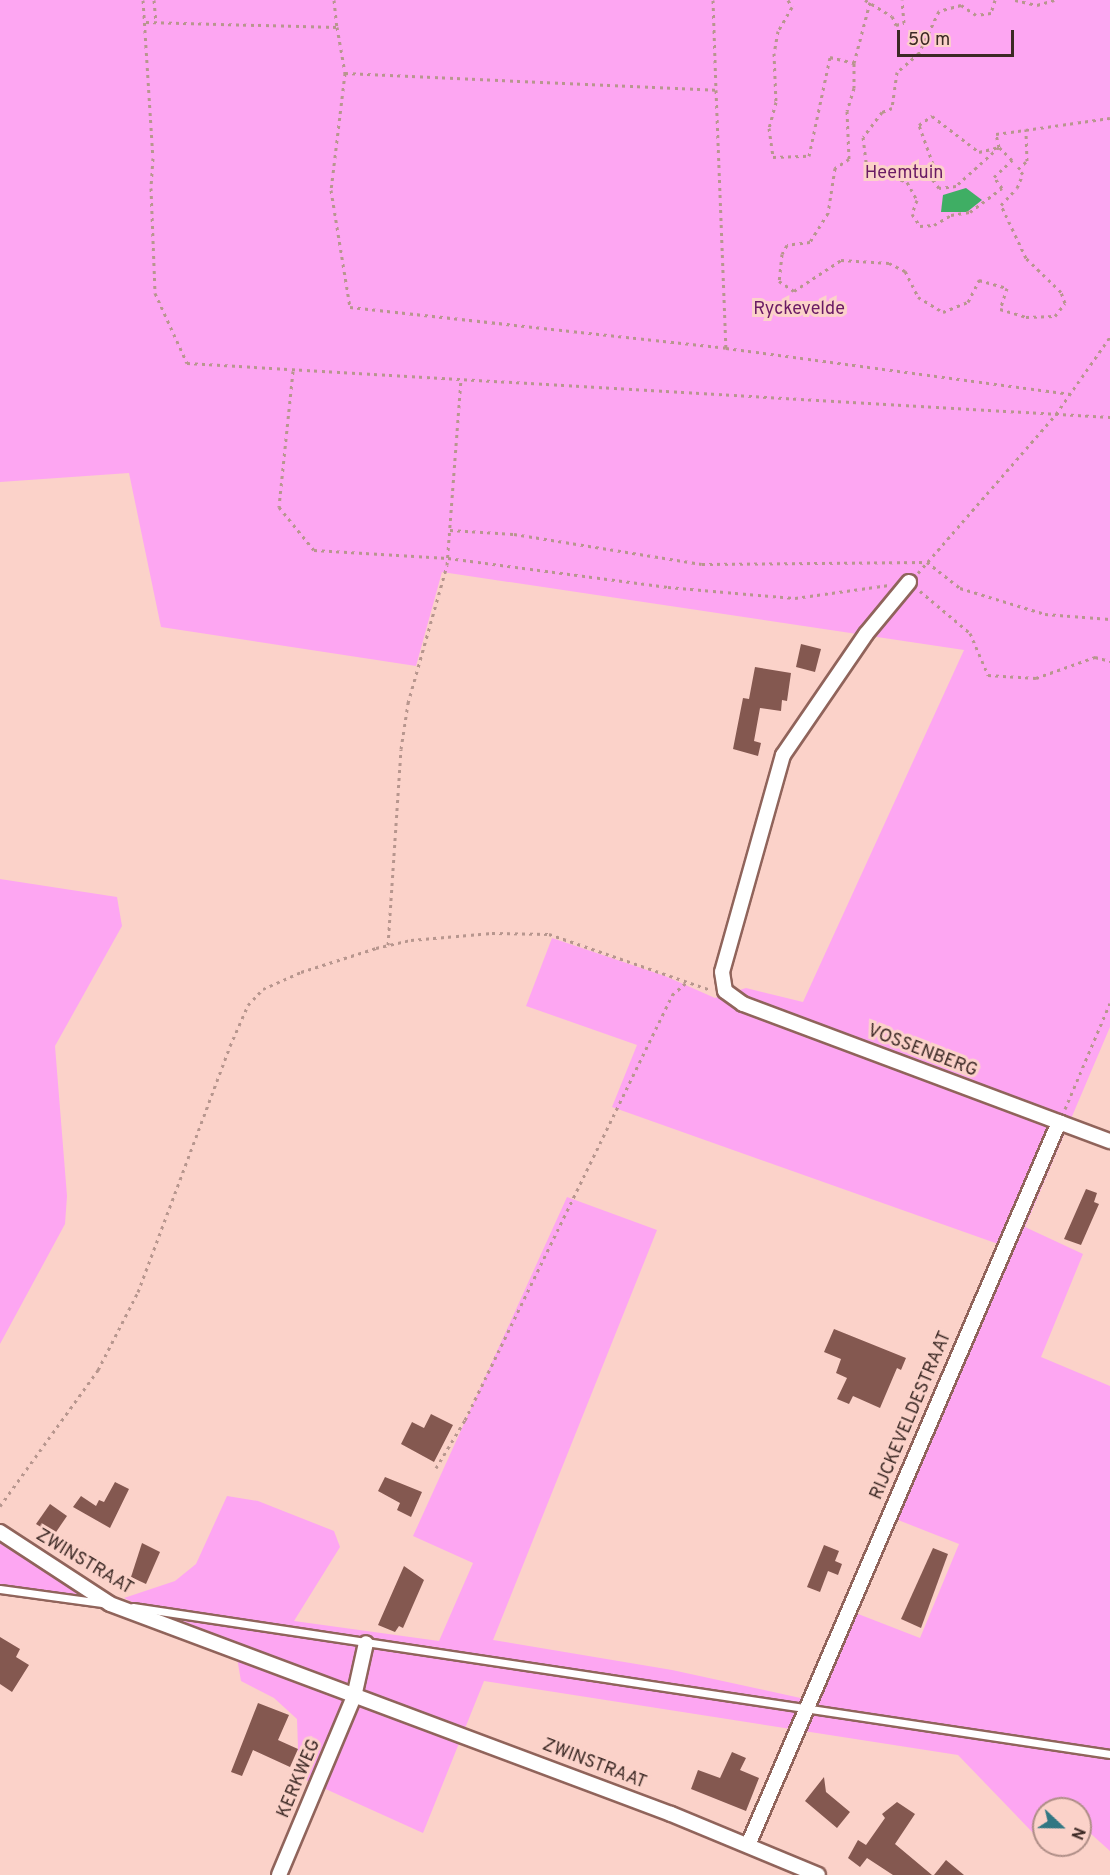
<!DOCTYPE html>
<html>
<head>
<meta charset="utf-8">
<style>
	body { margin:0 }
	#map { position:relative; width:1110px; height:1875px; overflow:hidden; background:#fbd2c9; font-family:Overpass,sans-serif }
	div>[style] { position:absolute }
	.green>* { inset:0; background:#fda6f2 }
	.water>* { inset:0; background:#3fae64 }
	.building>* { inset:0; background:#845850 }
	.path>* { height:3px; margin-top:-1.5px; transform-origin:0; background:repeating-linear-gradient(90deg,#b7968e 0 3px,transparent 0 7.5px) }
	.roads { filter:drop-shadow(2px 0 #90645b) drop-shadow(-2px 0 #90645b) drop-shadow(0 2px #90645b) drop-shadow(0 -2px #90645b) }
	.service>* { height:7px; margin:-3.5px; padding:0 3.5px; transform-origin:3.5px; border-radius:3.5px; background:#fff }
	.minor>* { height:14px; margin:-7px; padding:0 7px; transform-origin:7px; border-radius:7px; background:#fff }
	span { translate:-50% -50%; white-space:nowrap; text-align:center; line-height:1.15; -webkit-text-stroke:6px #fbd2c9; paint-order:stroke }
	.park-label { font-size:18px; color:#6a1a64 }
	.street-label { font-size:18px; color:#3c2925 }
	.north { position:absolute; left:1032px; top:1797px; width:60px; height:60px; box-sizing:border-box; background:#fbd2c9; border:2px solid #af8e87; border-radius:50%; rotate:112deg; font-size:16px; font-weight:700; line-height:24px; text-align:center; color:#3c2925 }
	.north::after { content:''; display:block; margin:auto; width:21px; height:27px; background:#317783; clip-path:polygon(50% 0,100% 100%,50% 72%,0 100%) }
	.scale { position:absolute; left:897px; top:30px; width:117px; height:27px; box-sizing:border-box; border:3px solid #3c2925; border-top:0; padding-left:8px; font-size:18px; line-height:21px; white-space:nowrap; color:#3c2925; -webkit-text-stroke:4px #fbd2c9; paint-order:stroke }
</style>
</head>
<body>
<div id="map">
	<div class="green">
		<i style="clip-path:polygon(0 0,1110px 0,1110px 1027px,1025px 1227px,1083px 1254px,1041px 1357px,1110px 1386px,1110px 1851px,1080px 1824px,1080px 1809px,1044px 1809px,1044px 1827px,1035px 1835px,958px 1755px,484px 1681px,423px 1833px,299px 1777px,297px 1719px,274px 1698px,241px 1681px,236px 1652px,124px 1598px,175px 1581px,196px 1564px,227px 1496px,258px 1501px,334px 1531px,340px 1547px,294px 1621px,439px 1641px,473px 1563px,413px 1536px,567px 1197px,657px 1230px,493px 1640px,672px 1670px,805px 1699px,853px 1612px,920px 1638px,959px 1544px,893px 1518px,1001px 1245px,612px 1107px,637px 1045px,526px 1006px,552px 938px,665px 976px,715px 998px,746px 988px,803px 1002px,964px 650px,442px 572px,416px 666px,161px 627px,129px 473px,0 482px)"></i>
		<i style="clip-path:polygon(0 879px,117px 897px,122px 926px,55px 1046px,67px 1196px,65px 1224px,0 1344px)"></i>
		<i style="clip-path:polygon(0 1541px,85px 1594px,83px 1597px,0 1586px)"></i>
	</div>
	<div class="water">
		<i style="clip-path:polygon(966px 188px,982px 200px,967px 212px,941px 212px,943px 195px)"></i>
	</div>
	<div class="building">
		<i style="clip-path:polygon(801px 644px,821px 649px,815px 672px,796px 667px)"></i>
		<i style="clip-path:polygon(755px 667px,791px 673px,787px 701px,782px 700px,781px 711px,760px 708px,754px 741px,761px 743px,758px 756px,733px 749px,743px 698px,749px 699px)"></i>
		<i style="clip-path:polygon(1086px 1189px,1097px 1193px,1094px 1202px,1099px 1204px,1081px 1245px,1064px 1239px)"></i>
		<i style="clip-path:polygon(834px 1329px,906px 1358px,901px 1370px,897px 1368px,880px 1408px,853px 1396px,849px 1404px,837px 1399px,847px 1378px,836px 1373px,841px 1359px,824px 1352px)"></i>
		<i style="clip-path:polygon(431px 1414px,453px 1425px,434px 1462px,401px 1444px,412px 1422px,424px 1428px)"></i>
		<i style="clip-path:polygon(385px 1477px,422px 1492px,411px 1517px,397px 1510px,400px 1503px,378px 1491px)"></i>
		<i style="clip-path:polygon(115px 1482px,129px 1489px,110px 1528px,73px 1507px,81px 1496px,96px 1506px,99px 1500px,104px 1502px)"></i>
		<i style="clip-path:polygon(50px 1504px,67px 1516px,54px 1535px,36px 1524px)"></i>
		<i style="clip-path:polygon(142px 1543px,160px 1552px,146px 1584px,131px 1577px)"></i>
		<i style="clip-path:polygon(824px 1545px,839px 1551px,835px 1561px,842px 1564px,838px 1575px,828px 1571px,820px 1592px,807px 1587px)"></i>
		<i style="clip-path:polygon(933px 1548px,948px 1554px,921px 1628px,901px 1619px)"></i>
		<i style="clip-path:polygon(404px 1566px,424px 1580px,403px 1628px,399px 1626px,395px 1632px,378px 1625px)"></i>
		<i style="clip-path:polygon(0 1637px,20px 1649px,16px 1657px,29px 1665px,12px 1692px,0 1684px)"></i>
		<i style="clip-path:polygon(258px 1703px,289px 1715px,278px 1740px,298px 1749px,290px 1767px,253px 1750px,242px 1776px,231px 1772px)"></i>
		<i style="clip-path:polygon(732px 1752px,746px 1758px,740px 1770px,759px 1778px,746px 1811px,691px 1789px,698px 1770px,720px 1778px)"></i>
		<i style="clip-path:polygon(824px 1777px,826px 1792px,850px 1812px,837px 1828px,805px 1801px)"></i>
		<i style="clip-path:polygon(897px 1802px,915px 1814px,895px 1844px,932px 1875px,893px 1875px,867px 1858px,860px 1867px,848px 1858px,858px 1840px,866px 1845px,885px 1818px,882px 1814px)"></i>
		<i style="clip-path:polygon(946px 1860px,964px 1875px,934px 1875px)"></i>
	</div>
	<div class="path">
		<i style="left:143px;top:0;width:158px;rotate:86.4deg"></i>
		<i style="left:153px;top:158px;width:30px;rotate:94deg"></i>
		<i style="left:151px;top:188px;width:105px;rotate:87.8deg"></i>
		<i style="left:155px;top:293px;width:77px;rotate:65.4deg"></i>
		<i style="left:187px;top:363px;width:925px;rotate:3.35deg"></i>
		<i style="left:154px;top:0;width:22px;rotate:85deg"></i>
		<i style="left:334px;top:0;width:27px;rotate:84deg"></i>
		<i style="left:713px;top:0;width:90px;rotate:88.1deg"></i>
		<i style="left:788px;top:0;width:8px;rotate:60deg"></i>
		<i style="left:792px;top:7px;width:28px;rotate:120deg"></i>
		<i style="left:778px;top:31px;width:22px;rotate:100deg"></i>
		<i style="left:774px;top:53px;width:49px;rotate:87.7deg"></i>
		<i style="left:776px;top:102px;width:27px;rotate:105deg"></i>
		<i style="left:769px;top:128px;width:29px;rotate:82deg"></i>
		<i style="left:773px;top:157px;width:36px;rotate:-2deg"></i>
		<i style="left:809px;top:156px;width:101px;rotate:-78deg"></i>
		<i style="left:830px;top:57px;width:25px;rotate:14deg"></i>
		<i style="left:854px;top:63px;width:25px;rotate:90deg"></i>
		<i style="left:854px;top:88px;width:24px;rotate:107deg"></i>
		<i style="left:847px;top:111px;width:48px;rotate:87.6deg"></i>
		<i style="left:849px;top:159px;width:17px;rotate:147deg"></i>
		<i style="left:835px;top:168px;width:46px;rotate:98.8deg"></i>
		<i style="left:828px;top:213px;width:34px;rotate:122deg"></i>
		<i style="left:810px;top:242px;width:23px;rotate:173deg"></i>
		<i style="left:787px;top:245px;width:10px;rotate:119deg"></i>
		<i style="left:782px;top:254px;width:27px;rotate:96deg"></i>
		<i style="left:779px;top:281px;width:18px;rotate:34deg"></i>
		<i style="left:794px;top:291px;width:56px;rotate:-33.4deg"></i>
		<i style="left:841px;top:260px;width:48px;rotate:3.6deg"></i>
		<i style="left:889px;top:263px;width:18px;rotate:27deg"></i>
		<i style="left:905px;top:271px;width:29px;rotate:63deg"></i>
		<i style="left:918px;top:297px;width:29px;rotate:31deg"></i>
		<i style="left:943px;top:312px;width:27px;rotate:-22deg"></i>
		<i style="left:968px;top:302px;width:25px;rotate:-63deg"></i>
		<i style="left:979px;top:280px;width:29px;rotate:16deg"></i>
		<i style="left:1007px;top:288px;width:22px;rotate:108deg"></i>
		<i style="left:1000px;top:309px;width:27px;rotate:17deg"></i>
		<i style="left:1026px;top:317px;width:29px;rotate:-2deg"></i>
		<i style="left:1055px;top:316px;width:16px;rotate:-52deg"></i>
		<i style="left:1065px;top:303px;width:12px;rotate:-110deg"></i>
		<i style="left:1061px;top:292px;width:49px;rotate:-135.8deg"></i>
		<i style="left:1026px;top:258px;width:59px;rotate:-115.3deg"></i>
		<i style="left:1001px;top:205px;width:23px;rotate:-47deg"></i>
		<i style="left:1017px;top:188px;width:15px;rotate:-67deg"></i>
		<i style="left:1023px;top:174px;width:7px;rotate:-135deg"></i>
		<i style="left:1018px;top:169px;width:12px;rotate:-42deg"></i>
		<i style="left:1027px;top:161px;width:32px;rotate:-92deg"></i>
		<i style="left:865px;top:0;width:31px;rotate:31deg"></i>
		<i style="left:892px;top:16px;width:10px;rotate:66deg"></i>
		<i style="left:896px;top:25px;width:8px;rotate:-14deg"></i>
		<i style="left:904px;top:23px;width:23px;rotate:-95deg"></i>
		<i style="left:995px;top:0;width:14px;rotate:107deg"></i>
		<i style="left:991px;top:13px;width:15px;rotate:172deg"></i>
		<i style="left:976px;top:15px;width:18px;rotate:-146deg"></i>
		<i style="left:961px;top:5px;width:23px;rotate:165deg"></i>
		<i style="left:939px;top:11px;width:47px;rotate:115.5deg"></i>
		<i style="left:919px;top:53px;width:29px;rotate:139deg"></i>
		<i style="left:897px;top:72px;width:36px;rotate:98deg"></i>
		<i style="left:892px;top:108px;width:11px;rotate:158deg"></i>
		<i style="left:882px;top:112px;width:31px;rotate:127deg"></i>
		<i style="left:863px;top:137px;width:40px;rotate:82.9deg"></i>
		<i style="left:868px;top:177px;width:26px"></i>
		<i style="left:894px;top:177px;width:14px;rotate:21deg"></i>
		<i style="left:907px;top:182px;width:21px;rotate:61deg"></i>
		<i style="left:917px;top:200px;width:15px;rotate:110deg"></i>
		<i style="left:912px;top:214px;width:14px;rotate:56deg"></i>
		<i style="left:920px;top:226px;width:14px;rotate:-4deg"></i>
		<i style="left:934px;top:225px;width:20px;rotate:-30deg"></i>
		<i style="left:951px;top:215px;width:19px;rotate:-9deg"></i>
		<i style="left:970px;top:212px;width:40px;rotate:-37deg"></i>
		<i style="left:1002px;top:188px;width:14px;rotate:-126deg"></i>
		<i style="left:994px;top:177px;width:25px;rotate:-43deg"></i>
		<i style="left:1012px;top:160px;width:18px;rotate:-135deg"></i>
		<i style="left:999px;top:147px;width:13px;rotate:-103deg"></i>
		<i style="left:996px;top:134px;width:115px;rotate:-8deg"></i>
		<i style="left:1015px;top:0;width:23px;rotate:13deg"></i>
		<i style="left:1037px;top:5px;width:18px;rotate:-16deg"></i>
		<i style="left:146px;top:22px;width:191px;rotate:1.5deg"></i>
		<i style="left:337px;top:27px;width:47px;rotate:80.1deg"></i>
		<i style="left:345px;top:73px;width:118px;rotate:96.8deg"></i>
		<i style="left:331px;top:190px;width:119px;rotate:80.8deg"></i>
		<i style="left:350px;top:307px;width:378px;rotate:6.2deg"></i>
		<i style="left:726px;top:348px;width:348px;rotate:7.6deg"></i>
		<i style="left:854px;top:63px;width:63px;rotate:-75.3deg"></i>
		<i style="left:345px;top:73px;width:371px;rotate:2.6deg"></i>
		<i style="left:716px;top:90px;width:258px;rotate:87.8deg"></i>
		<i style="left:932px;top:116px;width:59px;rotate:37.5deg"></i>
		<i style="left:979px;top:152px;width:21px;rotate:-14deg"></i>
		<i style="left:999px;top:147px;width:58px;rotate:137.8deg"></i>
		<i style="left:956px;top:186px;width:17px;rotate:173deg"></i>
		<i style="left:939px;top:188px;width:20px;rotate:-127deg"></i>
		<i style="left:927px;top:172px;width:10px;rotate:-53deg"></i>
		<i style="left:933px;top:164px;width:41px;rotate:-109.7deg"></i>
		<i style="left:919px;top:125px;width:16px;rotate:-35deg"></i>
		<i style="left:293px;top:371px;width:137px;rotate:95.9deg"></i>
		<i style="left:279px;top:507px;width:55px;rotate:50.9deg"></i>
		<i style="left:314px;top:550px;width:134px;rotate:3.4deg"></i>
		<i style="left:448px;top:558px;width:222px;rotate:7.5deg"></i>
		<i style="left:668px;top:587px;width:127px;rotate:5deg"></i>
		<i style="left:795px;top:598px;width:95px;rotate:-7.9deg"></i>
		<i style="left:450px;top:530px;width:64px;rotate:3.6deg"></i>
		<i style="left:514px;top:534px;width:190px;rotate:9.1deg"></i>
		<i style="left:702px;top:564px;width:225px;rotate:-0.5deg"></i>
		<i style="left:927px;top:562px;width:42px;rotate:38.2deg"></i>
		<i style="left:960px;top:588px;width:89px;rotate:17deg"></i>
		<i style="left:1045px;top:614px;width:65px;rotate:4.4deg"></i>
		<i style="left:918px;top:573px;width:211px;rotate:-49deg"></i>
		<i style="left:1056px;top:414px;width:94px;rotate:-55deg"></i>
		<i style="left:920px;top:591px;width:65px;rotate:40deg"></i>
		<i style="left:970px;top:633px;width:46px;rotate:66.8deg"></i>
		<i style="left:988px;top:675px;width:48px;rotate:3.6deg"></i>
		<i style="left:1036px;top:678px;width:63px;rotate:-19.6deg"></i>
		<i style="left:1095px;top:657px;width:16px;rotate:15deg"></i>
		<i style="left:388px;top:945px;width:196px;rotate:-86.2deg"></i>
		<i style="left:401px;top:749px;width:47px;rotate:-81.3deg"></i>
		<i style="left:408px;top:703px;width:143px;rotate:-74.2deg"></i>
		<i style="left:447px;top:565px;width:186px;rotate:-85.7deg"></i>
		<i style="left:1065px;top:1109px;width:115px;rotate:-67deg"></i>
		<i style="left:436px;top:1468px;width:56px;rotate:-58.9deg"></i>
		<i style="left:465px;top:1420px;width:473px;rotate:-64deg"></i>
		<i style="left:672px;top:995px;width:18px;rotate:-41deg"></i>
		<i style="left:0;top:1506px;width:168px;rotate:-54.2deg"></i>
		<i style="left:98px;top:1370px;width:88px;rotate:-62.9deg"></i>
		<i style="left:138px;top:1292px;width:263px;rotate:-69.5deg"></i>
		<i style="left:230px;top:1046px;width:45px;rotate:-66.3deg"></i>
		<i style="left:248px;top:1005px;width:22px;rotate:-47deg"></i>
		<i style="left:263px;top:989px;width:42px;rotate:-24.1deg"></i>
		<i style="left:301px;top:972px;width:79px;rotate:-17.7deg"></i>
		<i style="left:376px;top:948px;width:36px;rotate:-13deg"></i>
		<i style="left:411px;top:940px;width:81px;rotate:-4.9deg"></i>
		<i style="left:492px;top:933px;width:57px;rotate:1deg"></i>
		<i style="left:549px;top:934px;width:171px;rotate:19.1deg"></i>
	</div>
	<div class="roads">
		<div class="service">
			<i style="left:0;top:1589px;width:103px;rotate:7.8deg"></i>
			<i style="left:133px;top:1607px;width:988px;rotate:8.56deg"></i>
		</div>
		<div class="minor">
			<i style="left:909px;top:582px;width:67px;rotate:129.6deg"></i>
			<i style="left:866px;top:634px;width:147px;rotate:124.4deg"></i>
			<i style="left:783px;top:755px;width:225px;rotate:105.7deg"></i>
			<i style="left:722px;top:972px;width:19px;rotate:81deg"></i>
			<i style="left:725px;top:991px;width:22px;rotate:36deg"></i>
			<i style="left:743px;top:1004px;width:392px;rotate:20.5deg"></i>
			<i style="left:0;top:1532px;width:131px;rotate:33.2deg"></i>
			<i style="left:110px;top:1604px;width:599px;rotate:20.52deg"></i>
			<i style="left:671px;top:1814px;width:159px;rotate:22.5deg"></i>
			<i style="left:748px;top:1845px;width:787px;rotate:-66.72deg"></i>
			<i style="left:279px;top:1875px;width:193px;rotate:-67.2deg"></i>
			<i style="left:354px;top:1697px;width:55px;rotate:-77.5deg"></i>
		</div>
	</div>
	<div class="park-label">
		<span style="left:904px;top:174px">Heemtuin</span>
		<span style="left:799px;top:310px">Ryckevelde</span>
	</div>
	<div class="street-label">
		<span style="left:922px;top:1052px;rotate:21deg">VOSSENBERG</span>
		<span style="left:912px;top:1416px;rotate:-67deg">RIJCKEVELDESTRAAT</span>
		<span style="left:84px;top:1563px;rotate:31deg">ZWINSTRAAT</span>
		<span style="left:594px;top:1765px;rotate:21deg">ZWINSTRAAT</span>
		<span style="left:300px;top:1779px;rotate:-67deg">KERKWEG</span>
	</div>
	<div class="north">N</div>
	<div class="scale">50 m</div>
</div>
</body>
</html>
